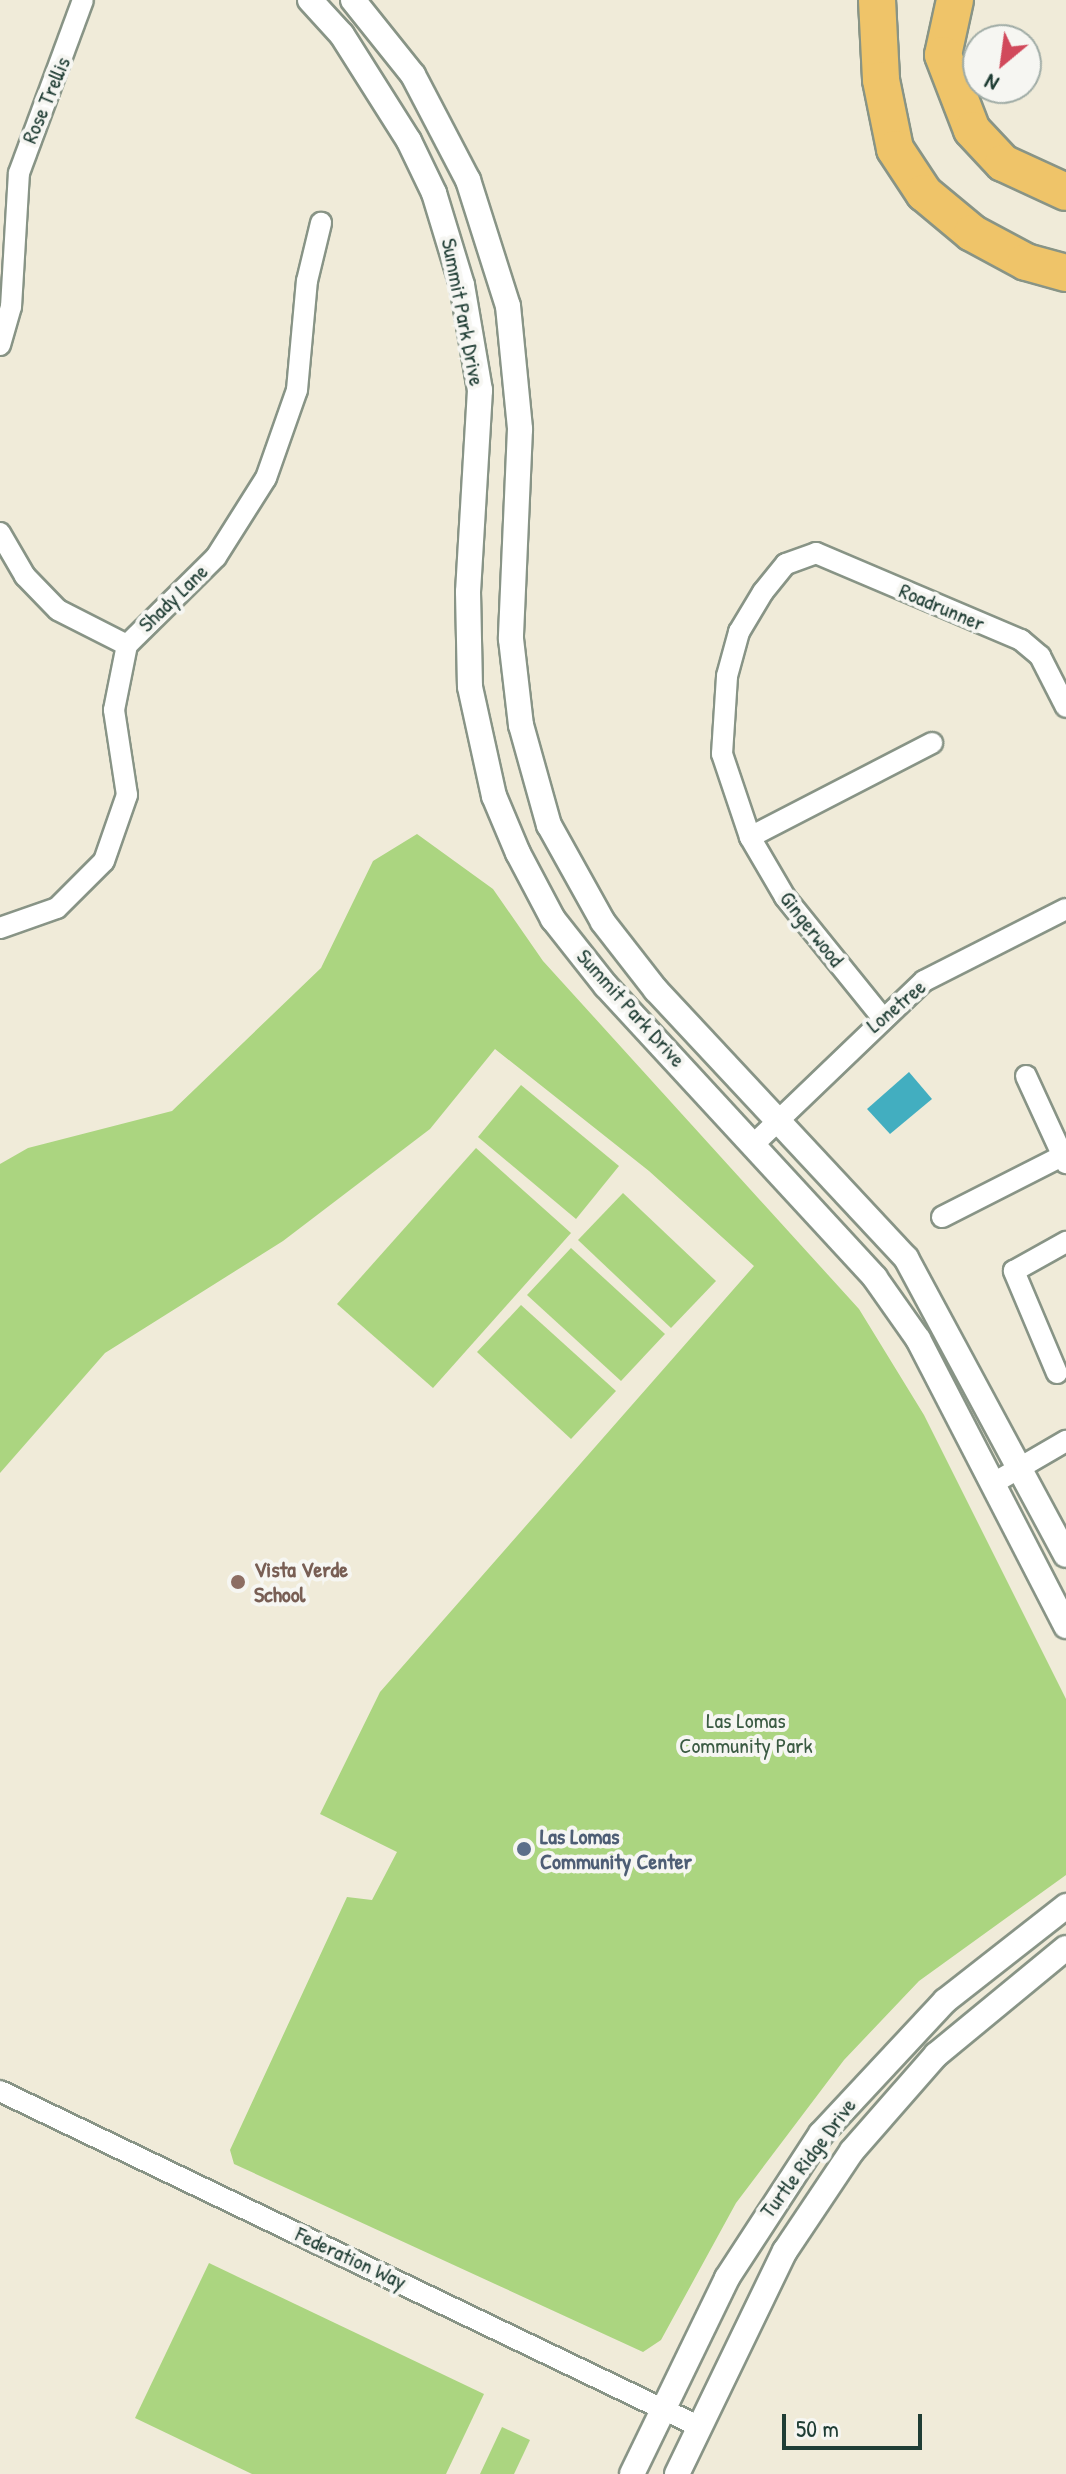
<!DOCTYPE html>
<html>
<head>
<meta charset="utf-8">
<style>
	body { margin:0 }
	#map { position:relative; width:1066px; height:2474px; overflow:hidden; background:#f0ebd9; font-family:"Patrick Hand",sans-serif }
	div>[style] { position:absolute }
	.green>* { inset:0; background:#abd580 }
	.water>* { inset:0; background:#42aec0 }
	.roads { filter:drop-shadow(2px 0 #889486) drop-shadow(-2px 0 #889486) drop-shadow(0 2px #889486) drop-shadow(0 -2px #889486) }
	.minor>* { height:20px; margin:-10px; padding:0 10px; transform-origin:10px; border-radius:10px; background:#fff }
	.tertiary>* { height:24px; margin:-12px; padding:0 12px; transform-origin:12px; border-radius:12px; background:#fff }
	.motorway>* { height:36px; margin:-18px; padding:0 18px; transform-origin:18px; border-radius:18px; background:#efc469 }
	.dots>* { width:22px; height:22px; translate:-50% -50%; box-sizing:border-box; border:4px solid #f6f6f2; border-radius:50% }
	span { translate:-50% -50%; white-space:nowrap; text-align:center; line-height:1.15; -webkit-text-stroke:8px #f6f6f2; paint-order:stroke }
	.street-label { font-size:22px; color:#1f3d34 }
	.education-label { font-size:22px; color:#785e54; font-weight:700 }
	.left { translate:0 -50%; text-align:left }
	.park-label { font-size:22px; color:#3b5b43 }
	.service-label { font-size:22px; color:#4e5e75; font-weight:700 }
	.north { position:absolute; left:962px; top:24px; width:80px; height:80px; box-sizing:border-box; background:#f6f6f2; border:2px solid #a0aca6; border-radius:50%; rotate:209deg; font-size:22px; font-weight:700; line-height:32px; text-align:center; color:#1f3d34 }
	.north::after { content:''; display:block; margin:auto; width:28px; height:36px; background:#d1495b; clip-path:polygon(50% 0,100% 100%,50% 72%,0 100%) }
	.scale { position:absolute; left:782px; top:2414px; width:140px; height:36px; box-sizing:border-box; border:4px solid #1f3d34; border-top:0; padding-left:10px; font-size:24px; line-height:28px; white-space:nowrap; color:#1f3d34; -webkit-text-stroke:6px #f6f6f2; paint-order:stroke }
</style>
</head>
<body>
<div id="map">
	<div class="green">
		<i style="clip-path:polygon(417px 834px,493px 889px,543px 961px,859px 1309px,924px 1415px,1066px 1699px,1066px 1875px,919px 1981px,844px 2060px,736px 2203px,661px 2340px,643px 2352px,234px 2164px,230px 2150px,347px 1897px,372px 1900px,397px 1852px,320px 1814px,380px 1692px,754px 1266px,649px 1171px,495px 1049px,430px 1129px,283px 1241px,105px 1353px,0 1473px,0 1164px,28px 1148px,172px 1111px,321px 968px,373px 861px)"></i>
		<i style="clip-path:polygon(521px 1085px,619px 1166px,576px 1219px,478px 1137px)"></i>
		<i style="clip-path:polygon(476px 1148px,571px 1233px,433px 1388px,337px 1304px)"></i>
		<i style="clip-path:polygon(623px 1193px,716px 1281px,671px 1328px,578px 1240px)"></i>
		<i style="clip-path:polygon(571px 1248px,665px 1334px,621px 1381px,527px 1295px)"></i>
		<i style="clip-path:polygon(521px 1305px,616px 1391px,571px 1439px,477px 1352px)"></i>
		<i style="clip-path:polygon(209px 2263px,484px 2394px,446px 2474px,252px 2474px,135px 2418px)"></i>
		<i style="clip-path:polygon(502px 2427px,530px 2440px,514px 2474px,480px 2474px)"></i>
	</div>
	<div class="water">
		<i style="clip-path:polygon(909px 1072px,932px 1099px,890px 1134px,867px 1109px)"></i>
	</div>
	<div class="roads">
		<div class="minor">
			<i style="left:0;top:345px;width:40px;rotate:-74deg"></i>
			<i style="left:11px;top:307px;width:134px;rotate:-86.6deg"></i>
			<i style="left:19px;top:173px;width:184px;rotate:-69.7deg"></i>
			<i style="left:0;top:533px;width:50px;rotate:59.8deg"></i>
			<i style="left:25px;top:576px;width:47px;rotate:45.9deg"></i>
			<i style="left:58px;top:610px;width:77px;rotate:26.9deg"></i>
			<i style="left:750px;top:837px;width:205px;rotate:-27.3deg"></i>
			<i style="left:0;top:928px;width:60px;rotate:-19.3deg"></i>
			<i style="left:57px;top:908px;width:66px;rotate:-45deg"></i>
			<i style="left:104px;top:861px;width:70px;rotate:-70.8deg"></i>
			<i style="left:127px;top:795px;width:86px;rotate:-98.7deg"></i>
			<i style="left:114px;top:710px;width:66px;rotate:-78.7deg"></i>
			<i style="left:127px;top:645px;width:125px;rotate:-44.7deg"></i>
			<i style="left:216px;top:557px;width:93px;rotate:-57.7deg"></i>
			<i style="left:266px;top:478px;width:93px;rotate:-70.6deg"></i>
			<i style="left:297px;top:390px;width:109px;rotate:-84.8deg"></i>
			<i style="left:307px;top:281px;width:60px;rotate:-76.4deg"></i>
			<i style="left:881px;top:1016px;width:153px;rotate:-128.9deg"></i>
			<i style="left:785px;top:897px;width:69px;rotate:-120.3deg"></i>
			<i style="left:750px;top:837px;width:88px;rotate:-108.6deg"></i>
			<i style="left:722px;top:754px;width:78px;rotate:-86.3deg"></i>
			<i style="left:727px;top:676px;width:46px;rotate:-74.7deg"></i>
			<i style="left:739px;top:632px;width:47px;rotate:-59deg"></i>
			<i style="left:763px;top:592px;width:36px;rotate:-51deg"></i>
			<i style="left:786px;top:564px;width:32px;rotate:-20deg"></i>
			<i style="left:816px;top:553px;width:223px;rotate:23deg"></i>
			<i style="left:1021px;top:640px;width:25px;rotate:40deg"></i>
			<i style="left:1040px;top:656px;width:57px;rotate:63deg"></i>
			<i style="left:1026px;top:1076px;width:96px;rotate:65.3deg"></i>
			<i style="left:755px;top:1143px;width:234px;rotate:-43.8deg"></i>
			<i style="left:924px;top:981px;width:159px;rotate:-26.9deg"></i>
			<i style="left:942px;top:1217px;width:135px;rotate:-26.9deg"></i>
			<i style="left:1057px;top:1373px;width:111px;rotate:-112.9deg"></i>
			<i style="left:1014px;top:1271px;width:60px;rotate:-29.1deg"></i>
			<i style="left:992px;top:1484px;width:86px;rotate:-30.2deg"></i>
			<i style="left:0;top:2091px;width:776px;rotate:25.64deg"></i>
		</div>
		<div class="tertiary">
			<i style="left:310px;top:0;width:47px;rotate:47.6deg"></i>
			<i style="left:342px;top:35px;width:125px;rotate:57.7deg"></i>
			<i style="left:409px;top:141px;width:58px;rotate:64.3deg"></i>
			<i style="left:434px;top:193px;width:96px;rotate:73.1deg"></i>
			<i style="left:462px;top:285px;width:107px;rotate:80.3deg"></i>
			<i style="left:480px;top:390px;width:202px;rotate:93.4deg"></i>
			<i style="left:468px;top:592px;width:95px;rotate:88.8deg"></i>
			<i style="left:470px;top:687px;width:112px;rotate:77.6deg"></i>
			<i style="left:494px;top:796px;width:62px;rotate:67.2deg"></i>
			<i style="left:518px;top:853px;width:75px;rotate:62.1deg"></i>
			<i style="left:553px;top:919px;width:85px;rotate:51.7deg"></i>
			<i style="left:606px;top:986px;width:397px;rotate:47.3deg"></i>
			<i style="left:875px;top:1278px;width:75px;rotate:54.8deg"></i>
			<i style="left:918px;top:1339px;width:323px;rotate:62.7deg"></i>
			<i style="left:353px;top:0;width:96px;rotate:51.3deg"></i>
			<i style="left:413px;top:75px;width:119px;rotate:62.4deg"></i>
			<i style="left:468px;top:180px;width:132px;rotate:72.4deg"></i>
			<i style="left:508px;top:306px;width:124px;rotate:84.4deg"></i>
			<i style="left:520px;top:429px;width:210px;rotate:92.5deg"></i>
			<i style="left:511px;top:639px;width:87px;rotate:83.4deg"></i>
			<i style="left:521px;top:725px;width:104px;rotate:74.4deg"></i>
			<i style="left:549px;top:825px;width:111px;rotate:60.9deg"></i>
			<i style="left:603px;top:922px;width:86px;rotate:52.1deg"></i>
			<i style="left:656px;top:990px;width:367px;rotate:47deg"></i>
			<i style="left:906px;top:1258px;width:337px;rotate:61.7deg"></i>
			<i style="left:632px;top:2474px;width:218px;rotate:-64.1deg"></i>
			<i style="left:727px;top:2278px;width:172px;rotate:-56.9deg"></i>
			<i style="left:821px;top:2134px;width:182px;rotate:-47deg"></i>
			<i style="left:945px;top:2001px;width:154px;rotate:-38.1deg"></i>
			<i style="left:677px;top:2474px;width:248px;rotate:-64.2deg"></i>
			<i style="left:785px;top:2251px;width:120px;rotate:-56.2deg"></i>
			<i style="left:852px;top:2151px;width:128px;rotate:-48.8deg"></i>
			<i style="left:936px;top:2055px;width:168px;rotate:-39.5deg"></i>
		</div>
		<div class="motorway">
			<i style="left:877px;top:0;width:80px;rotate:87.1deg"></i>
			<i style="left:881px;top:80px;width:70px;rotate:78.5deg"></i>
			<i style="left:895px;top:149px;width:53px;rotate:56.6deg"></i>
			<i style="left:924px;top:193px;width:62px;rotate:39.8deg"></i>
			<i style="left:972px;top:233px;width:61px;rotate:28.2deg"></i>
			<i style="left:1026px;top:262px;width:41px;rotate:15.4deg"></i>
			<i style="left:955px;top:0;width:56px;rotate:102.3deg"></i>
			<i style="left:943px;top:55px;width:80px;rotate:68.9deg"></i>
			<i style="left:972px;top:130px;width:45px;rotate:46.8deg"></i>
			<i style="left:1003px;top:163px;width:69px;rotate:24.7deg"></i>
		</div>
	</div>
	<div class="dots">
		<i style="left:238px;top:1582px;background:#8d6e63"></i>
		<i style="left:524px;top:1849px;background:#5c6f8a"></i>
	</div>
	<div class="street-label">
		<span style="left:46px;top:100px;rotate:-67deg">Rose Trellis</span>
		<span style="left:463px;top:312px;rotate:79deg">Summit Park Drive</span>
		<span style="left:173px;top:598px;rotate:-44deg">Shady Lane</span>
		<span style="left:942px;top:607px;rotate:23deg">Roadrunner</span>
		<span style="left:812px;top:929px;rotate:52deg">Gingerwood</span>
		<span style="left:896px;top:1006px;rotate:-40deg">Lonetree</span>
		<span style="left:631px;top:1008px;rotate:48deg">Summit Park Drive</span>
		<span style="left:808px;top:2158px;rotate:-53deg">Turtle Ridge Drive</span>
		<span style="left:351px;top:2258px;rotate:25deg">Federation Way</span>
	</div>
	<div class="education-label">
		<span class="left" style="left:254px;top:1582px">Vista Verde<br>School</span>
	</div>
	<div class="park-label">
		<span style="left:746px;top:1733px">Las Lomas<br>Community Park</span>
	</div>
	<div class="service-label">
		<span class="left" style="left:540px;top:1849px">Las Lomas<br>Community Center</span>
	</div>
	<div class="north">N</div>
	<div class="scale">50 m</div>
</div>
</body>
</html>
